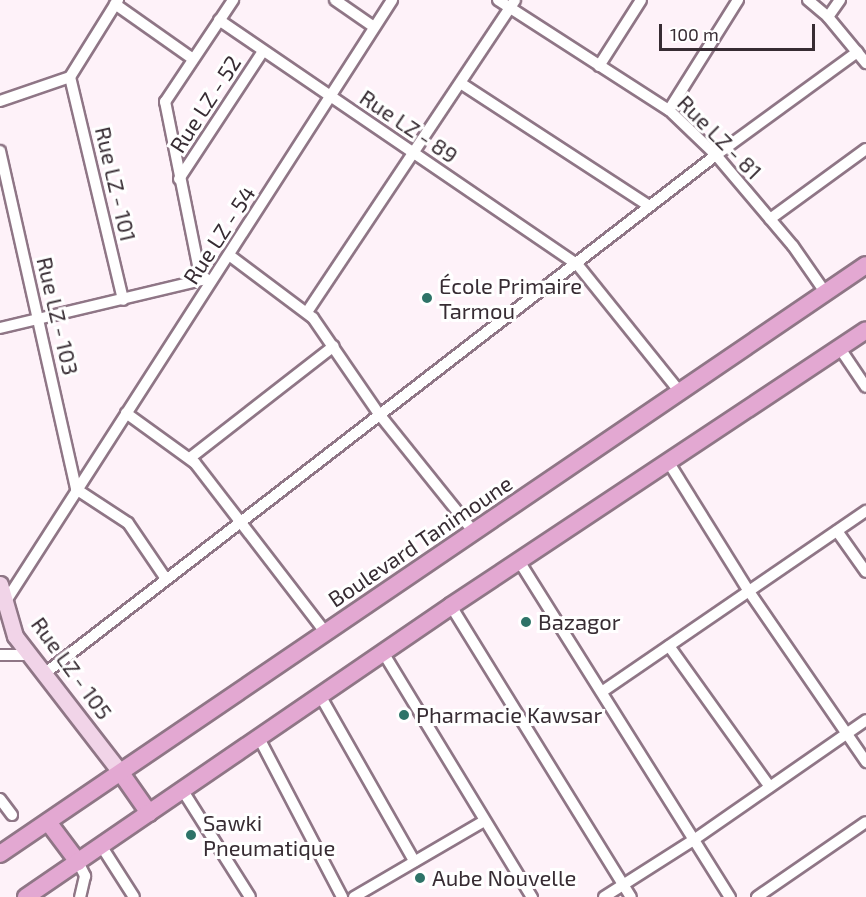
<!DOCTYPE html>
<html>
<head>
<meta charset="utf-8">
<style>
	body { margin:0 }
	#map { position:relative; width:866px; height:897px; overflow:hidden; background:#fef2f9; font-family:"Exo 2",sans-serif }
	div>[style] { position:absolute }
	.roads { filter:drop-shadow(2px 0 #8f7686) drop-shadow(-2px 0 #8f7686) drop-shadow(0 2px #8f7686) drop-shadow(0 -2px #8f7686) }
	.minor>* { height:10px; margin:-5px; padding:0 5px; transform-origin:5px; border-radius:5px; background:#fff }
	.secondary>* { height:15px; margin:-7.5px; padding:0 7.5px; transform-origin:7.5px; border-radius:7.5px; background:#f1d4e8 }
	.primary>* { height:16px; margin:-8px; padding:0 8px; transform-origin:8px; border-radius:8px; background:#e3a8d2 }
	.dots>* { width:16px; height:16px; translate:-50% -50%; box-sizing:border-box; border:3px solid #fff; border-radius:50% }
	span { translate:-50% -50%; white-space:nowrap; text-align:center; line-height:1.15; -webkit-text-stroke:6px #fff; paint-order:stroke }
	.street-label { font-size:22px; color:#372c33 }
	.poi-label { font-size:22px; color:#372c33 }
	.left { translate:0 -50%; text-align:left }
	.scale { position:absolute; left:659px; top:24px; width:156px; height:27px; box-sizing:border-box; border:3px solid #372c33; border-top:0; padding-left:8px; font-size:18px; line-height:21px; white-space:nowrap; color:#372c33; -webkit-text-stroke:4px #fff; paint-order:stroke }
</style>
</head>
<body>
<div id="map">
	<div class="roads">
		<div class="minor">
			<i style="left:335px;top:0;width:47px;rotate:34.7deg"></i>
			<i style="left:498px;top:0;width:203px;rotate:32.8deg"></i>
			<i style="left:669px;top:110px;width:65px;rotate:43.8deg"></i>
			<i style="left:716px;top:155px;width:119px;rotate:49.8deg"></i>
			<i style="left:793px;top:246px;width:56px;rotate:55.2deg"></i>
			<i style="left:808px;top:0;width:26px;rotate:40deg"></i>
			<i style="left:828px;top:17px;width:60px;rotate:50.4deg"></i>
			<i style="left:115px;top:4px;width:95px;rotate:35.2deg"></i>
			<i style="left:828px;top:17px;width:21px;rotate:-55deg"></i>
			<i style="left:219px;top:20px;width:433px;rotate:34.3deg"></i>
			<i style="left:577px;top:264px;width:164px;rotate:51.2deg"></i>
			<i style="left:599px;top:66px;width:78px;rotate:-57.5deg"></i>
			<i style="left:70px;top:77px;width:229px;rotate:76.6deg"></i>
			<i style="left:462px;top:84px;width:223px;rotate:33.1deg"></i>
			<i style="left:0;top:101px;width:74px;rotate:-18.9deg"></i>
			<i style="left:70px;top:77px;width:91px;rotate:-58.1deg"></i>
			<i style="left:669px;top:110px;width:130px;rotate:-57.9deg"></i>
			<i style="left:0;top:151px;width:346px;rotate:77.3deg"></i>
			<i style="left:179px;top:179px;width:153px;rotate:-56.7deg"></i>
			<i style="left:770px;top:219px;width:119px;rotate:-36.1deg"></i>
			<i style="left:229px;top:255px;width:105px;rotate:36.9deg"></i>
			<i style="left:313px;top:318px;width:116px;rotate:55.5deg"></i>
			<i style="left:379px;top:414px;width:151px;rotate:51.2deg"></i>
			<i style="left:201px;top:280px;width:182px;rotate:-101.4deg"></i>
			<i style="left:165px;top:102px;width:123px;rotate:-56.3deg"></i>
			<i style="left:307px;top:312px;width:375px;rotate:-56.3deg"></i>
			<i style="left:0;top:328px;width:212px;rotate:-13.4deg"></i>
			<i style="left:839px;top:347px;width:48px;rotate:56deg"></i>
			<i style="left:126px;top:413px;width:85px;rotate:35.9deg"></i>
			<i style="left:195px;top:463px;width:215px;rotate:52.4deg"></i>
			<i style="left:190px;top:458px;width:182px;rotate:-37.9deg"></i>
			<i style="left:669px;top:463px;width:150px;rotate:58.1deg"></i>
			<i style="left:748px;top:590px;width:209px;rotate:55.5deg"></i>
			<i style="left:76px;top:489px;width:62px;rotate:33.2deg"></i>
			<i style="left:128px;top:523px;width:68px;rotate:55.8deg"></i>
			<i style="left:837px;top:531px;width:50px;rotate:54.7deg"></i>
			<i style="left:519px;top:561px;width:397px;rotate:57.9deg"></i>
			<i style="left:4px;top:604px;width:718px;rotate:-57.28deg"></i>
			<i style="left:451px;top:606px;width:342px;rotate:58.3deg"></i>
			<i style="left:669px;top:646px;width:173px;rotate:54.4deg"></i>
			<i style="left:384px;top:654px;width:285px;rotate:58.7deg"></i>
			<i style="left:0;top:655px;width:29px"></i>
			<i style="left:44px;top:674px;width:849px;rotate:-37.68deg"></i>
			<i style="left:716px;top:155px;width:175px;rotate:-36.1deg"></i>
			<i style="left:603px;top:691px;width:319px;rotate:-34.4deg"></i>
			<i style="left:321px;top:697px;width:189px;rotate:60.4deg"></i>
			<i style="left:260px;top:740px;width:177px;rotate:62.4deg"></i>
			<i style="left:183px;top:791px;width:125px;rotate:57.7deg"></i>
			<i style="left:0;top:799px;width:20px;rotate:53deg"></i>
			<i style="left:102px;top:847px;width:59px;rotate:57.4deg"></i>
			<i style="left:78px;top:862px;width:16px;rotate:63deg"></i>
			<i style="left:85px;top:876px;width:22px;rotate:103deg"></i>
			<i style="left:354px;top:897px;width:151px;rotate:-30.3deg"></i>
			<i style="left:604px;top:897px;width:108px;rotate:-32.5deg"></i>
			<i style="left:695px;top:839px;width:208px;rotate:-34.8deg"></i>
			<i style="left:757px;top:897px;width:132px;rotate:-34.5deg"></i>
		</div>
		<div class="secondary">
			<i style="left:0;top:584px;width:54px;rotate:73.9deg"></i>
			<i style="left:15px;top:636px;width:173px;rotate:52.3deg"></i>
		</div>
		<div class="primary">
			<i style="left:121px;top:773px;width:49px;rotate:55deg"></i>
			<i style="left:48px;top:822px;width:50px;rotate:53.1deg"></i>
			<i style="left:0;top:854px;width:1047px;rotate:-34.22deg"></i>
			<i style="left:26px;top:897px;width:515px;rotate:-34.4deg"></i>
			<i style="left:451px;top:606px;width:498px;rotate:-33.6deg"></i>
		</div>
	</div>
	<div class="dots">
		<i style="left:427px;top:298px;background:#2e7368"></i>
		<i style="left:526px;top:622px;background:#2e7368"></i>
		<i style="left:404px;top:715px;background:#2e7368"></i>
		<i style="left:191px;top:835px;background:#2e7368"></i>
		<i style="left:420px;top:878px;background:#2e7368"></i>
	</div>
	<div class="street-label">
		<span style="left:205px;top:104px;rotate:-57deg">Rue LZ - 52</span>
		<span style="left:409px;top:126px;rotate:34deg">Rue LZ - 89</span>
		<span style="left:720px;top:137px;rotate:45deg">Rue LZ - 81</span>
		<span style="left:116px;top:184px;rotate:77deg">Rue LZ - 101</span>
		<span style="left:219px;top:235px;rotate:-57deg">Rue LZ - 54</span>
		<span style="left:58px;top:316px;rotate:77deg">Rue LZ - 103</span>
		<span style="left:420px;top:541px;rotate:-34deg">Boulevard Tanimoune</span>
		<span style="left:72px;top:668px;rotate:54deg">Rue LZ - 105</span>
	</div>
	<div class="poi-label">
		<span class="left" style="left:439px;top:298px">École Primaire<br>Tarmou</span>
		<span class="left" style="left:538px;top:622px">Bazagor</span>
		<span class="left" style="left:416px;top:715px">Pharmacie Kawsar</span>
		<span class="left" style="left:203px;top:835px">Sawki<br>Pneumatique</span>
		<span class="left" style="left:432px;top:878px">Aube Nouvelle</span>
	</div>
	<div class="scale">100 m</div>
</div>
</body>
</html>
